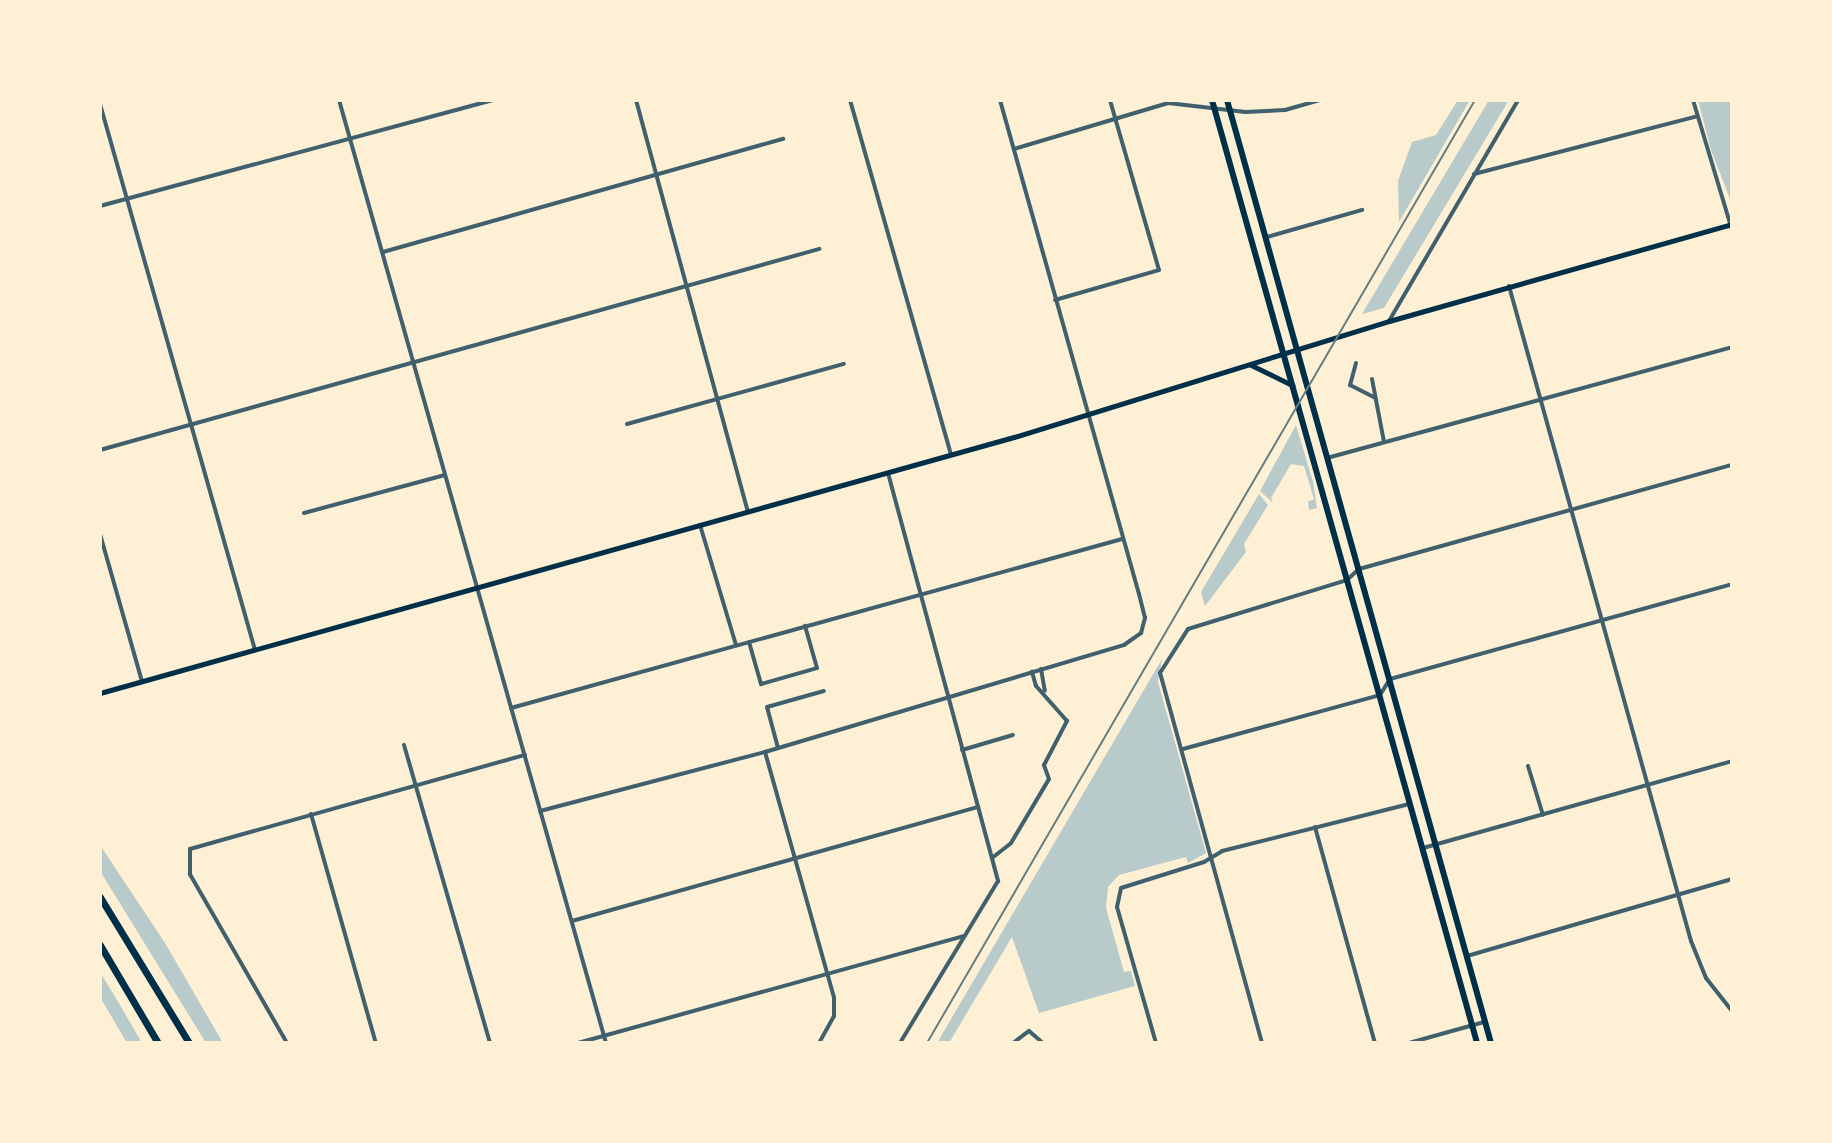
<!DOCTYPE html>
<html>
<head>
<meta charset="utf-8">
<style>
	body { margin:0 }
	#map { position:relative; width:1832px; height:1143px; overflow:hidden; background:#fdf0d5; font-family:"Noto Sans",sans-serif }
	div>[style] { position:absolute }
	.green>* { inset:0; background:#b9caca }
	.minor>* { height:4px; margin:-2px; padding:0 2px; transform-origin:2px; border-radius:2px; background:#3f606c }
	.secondary>* { height:5px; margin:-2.5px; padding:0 2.5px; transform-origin:2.5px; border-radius:2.5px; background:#003049 }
	.primary>* { height:6px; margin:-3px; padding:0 3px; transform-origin:3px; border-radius:3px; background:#003049 }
	.motorway>* { height:7px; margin:-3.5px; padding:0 3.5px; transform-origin:3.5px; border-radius:3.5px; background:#003049 }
	.rail>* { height:2px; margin:-1px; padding:0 1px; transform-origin:1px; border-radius:1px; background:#657d81 }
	span { translate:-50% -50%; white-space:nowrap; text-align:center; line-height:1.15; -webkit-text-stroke:6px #fdf0d5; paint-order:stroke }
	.frame { position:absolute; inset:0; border:102px solid #fdf0d5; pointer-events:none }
</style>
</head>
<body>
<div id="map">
	<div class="green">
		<i style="clip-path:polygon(1458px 100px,1470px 100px,1399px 222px,1398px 181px,1412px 142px,1436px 135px)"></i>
		<i style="clip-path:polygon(1489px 100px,1509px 100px,1384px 308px,1362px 314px)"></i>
		<i style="clip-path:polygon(1698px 100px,1732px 100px,1732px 204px,1711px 150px)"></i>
		<i style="clip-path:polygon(1296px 425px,1313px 482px,1317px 508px,1309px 510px,1308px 502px,1314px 499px,1304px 466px,1291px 464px,1271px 498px,1273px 503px,1260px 491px)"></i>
		<i style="clip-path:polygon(1259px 494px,1268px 505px,1244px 544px,1246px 552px,1205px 606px,1201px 592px)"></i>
		<i style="clip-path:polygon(1162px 659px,1158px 682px,1206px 853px,1188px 863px,1186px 857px,1119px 875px,1108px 887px,1106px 908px,1124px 972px,1131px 971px,1135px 986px,1039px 1013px,1012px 937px,949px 1043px,937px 1043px)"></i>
		<i style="clip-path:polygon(100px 845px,165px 943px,223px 1043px,206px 1043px,100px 871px)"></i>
		<i style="clip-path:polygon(100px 972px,120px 1005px,142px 1043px,127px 1043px,100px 997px)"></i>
	</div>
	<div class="minor">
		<i style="left:339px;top:100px;width:980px;rotate:74.19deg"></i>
		<i style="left:636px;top:100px;width:427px;rotate:74.8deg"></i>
		<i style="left:850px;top:100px;width:368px;rotate:74.1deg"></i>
		<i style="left:1693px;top:100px;width:136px;rotate:73.3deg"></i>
		<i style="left:100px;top:104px;width:568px;rotate:74.15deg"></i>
		<i style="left:1014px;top:149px;width:161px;rotate:-16.6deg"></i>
		<i style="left:1168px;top:103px;width:78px;rotate:6.7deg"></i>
		<i style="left:1245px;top:112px;width:40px;rotate:-2.9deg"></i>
		<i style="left:1285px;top:110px;width:37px;rotate:-16deg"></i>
		<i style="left:1474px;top:174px;width:231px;rotate:-14.5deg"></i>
		<i style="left:100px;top:206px;width:408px;rotate:-15.1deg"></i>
		<i style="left:1267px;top:237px;width:99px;rotate:-15.9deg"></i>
		<i style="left:383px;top:252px;width:416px;rotate:-15.8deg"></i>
		<i style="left:1509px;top:286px;width:680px;rotate:74.47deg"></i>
		<i style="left:1691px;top:941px;width:40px;rotate:68deg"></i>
		<i style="left:1706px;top:978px;width:42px;rotate:51.8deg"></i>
		<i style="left:1055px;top:300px;width:108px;rotate:-16.1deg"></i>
		<i style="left:1159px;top:270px;width:177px;rotate:-106.1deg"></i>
		<i style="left:1389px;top:321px;width:256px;rotate:-59.7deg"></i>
		<i style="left:1356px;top:363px;width:23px;rotate:105deg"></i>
		<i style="left:1350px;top:385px;width:27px;rotate:27deg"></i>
		<i style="left:1372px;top:379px;width:64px;rotate:79.2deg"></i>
		<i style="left:627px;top:424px;width:225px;rotate:-15.5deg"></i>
		<i style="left:100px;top:450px;width:747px;rotate:-15.62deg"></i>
		<i style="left:1327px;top:458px;width:420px;rotate:-15.3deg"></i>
		<i style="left:888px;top:473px;width:423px;rotate:74.9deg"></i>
		<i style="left:998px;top:881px;width:189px;rotate:121.2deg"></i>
		<i style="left:304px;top:513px;width:146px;rotate:-15.1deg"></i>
		<i style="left:700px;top:525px;width:125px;rotate:73.3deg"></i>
		<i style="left:100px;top:534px;width:153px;rotate:74.1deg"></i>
		<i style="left:749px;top:642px;width:44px;rotate:74.1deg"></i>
		<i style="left:761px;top:684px;width:58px;rotate:-15.9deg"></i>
		<i style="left:817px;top:668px;width:44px;rotate:-105.9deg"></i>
		<i style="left:1041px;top:669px;width:22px;rotate:80deg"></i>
		<i style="left:511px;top:708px;width:634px;rotate:-15.46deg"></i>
		<i style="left:404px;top:745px;width:310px;rotate:73.9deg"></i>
		<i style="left:778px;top:748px;width:42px;rotate:-105deg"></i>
		<i style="left:767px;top:707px;width:59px;rotate:-15.7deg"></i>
		<i style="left:1183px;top:749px;width:204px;rotate:-15.3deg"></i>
		<i style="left:1380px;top:695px;width:19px;rotate:-58deg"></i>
		<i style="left:1390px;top:679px;width:355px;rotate:-15.5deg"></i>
		<i style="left:962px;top:750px;width:53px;rotate:-16.4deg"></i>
		<i style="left:765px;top:752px;width:255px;rotate:74.3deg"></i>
		<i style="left:834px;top:998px;width:18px;rotate:90deg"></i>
		<i style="left:834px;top:1016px;width:31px;rotate:119deg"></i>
		<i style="left:1528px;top:766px;width:51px;rotate:73deg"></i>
		<i style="left:540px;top:811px;width:233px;rotate:-14.7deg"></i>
		<i style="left:765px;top:752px;width:375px;rotate:-16.6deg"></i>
		<i style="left:1124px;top:645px;width:21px;rotate:-35deg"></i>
		<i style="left:1141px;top:633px;width:16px;rotate:-75deg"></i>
		<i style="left:1145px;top:618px;width:25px;rotate:-104deg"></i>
		<i style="left:1139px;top:594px;width:513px;rotate:-105.72deg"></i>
		<i style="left:311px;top:814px;width:238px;rotate:74.2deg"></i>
		<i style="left:1315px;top:827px;width:224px;rotate:74.5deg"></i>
		<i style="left:1423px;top:848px;width:321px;rotate:-15.7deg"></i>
		<i style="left:992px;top:858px;width:24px;rotate:-38deg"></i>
		<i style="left:1011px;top:843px;width:74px;rotate:-59.3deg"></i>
		<i style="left:1049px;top:779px;width:15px;rotate:-110deg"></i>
		<i style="left:1044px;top:765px;width:50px;rotate:-62.4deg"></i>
		<i style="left:1067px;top:721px;width:47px;rotate:-131.5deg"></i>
		<i style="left:1036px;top:686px;width:15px;rotate:-106deg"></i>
		<i style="left:572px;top:921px;width:422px;rotate:-15.7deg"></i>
		<i style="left:1467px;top:956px;width:276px;rotate:-16.2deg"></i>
		<i style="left:287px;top:1043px;width:195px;rotate:-119.9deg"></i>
		<i style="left:190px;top:874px;width:25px;rotate:-90deg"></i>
		<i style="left:190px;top:849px;width:348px;rotate:-15.7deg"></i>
		<i style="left:578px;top:1043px;width:401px;rotate:-15.5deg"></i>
		<i style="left:1013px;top:1043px;width:20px;rotate:-37deg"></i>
		<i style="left:1029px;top:1031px;width:18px;rotate:41deg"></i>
		<i style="left:1156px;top:1043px;width:141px;rotate:-106deg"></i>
		<i style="left:1117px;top:907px;width:19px;rotate:-78deg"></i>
		<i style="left:1121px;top:888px;width:87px;rotate:-17.4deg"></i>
		<i style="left:1204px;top:862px;width:21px;rotate:-31deg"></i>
		<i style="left:1222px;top:851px;width:193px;rotate:-14.1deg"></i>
		<i style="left:1262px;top:1043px;width:384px;rotate:-105.4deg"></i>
		<i style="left:1160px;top:673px;width:52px;rotate:-57.5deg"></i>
		<i style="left:1188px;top:629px;width:166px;rotate:-17.1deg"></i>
		<i style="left:1347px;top:580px;width:16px;rotate:-43deg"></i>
		<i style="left:1359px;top:569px;width:387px;rotate:-15.6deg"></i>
		<i style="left:1409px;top:1043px;width:78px;rotate:-15.6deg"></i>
	</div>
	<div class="secondary">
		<i style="left:1251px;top:365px;width:46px;rotate:26deg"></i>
		<i style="left:100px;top:693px;width:949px;rotate:-15.65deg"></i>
		<i style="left:1014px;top:437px;width:393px;rotate:-17.2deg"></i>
		<i style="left:1389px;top:321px;width:356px;rotate:-15.8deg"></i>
	</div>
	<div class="primary">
		<i style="left:1212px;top:100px;width:980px;rotate:74.3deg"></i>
		<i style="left:1227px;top:100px;width:979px;rotate:74.36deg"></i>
	</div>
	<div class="motorway">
		<i style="left:100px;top:897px;width:171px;rotate:58.6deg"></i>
		<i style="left:100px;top:945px;width:114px;rotate:59.4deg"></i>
	</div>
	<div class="rail">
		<i style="left:927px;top:1043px;width:1091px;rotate:-59.84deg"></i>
	</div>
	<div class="frame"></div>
</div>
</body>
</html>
